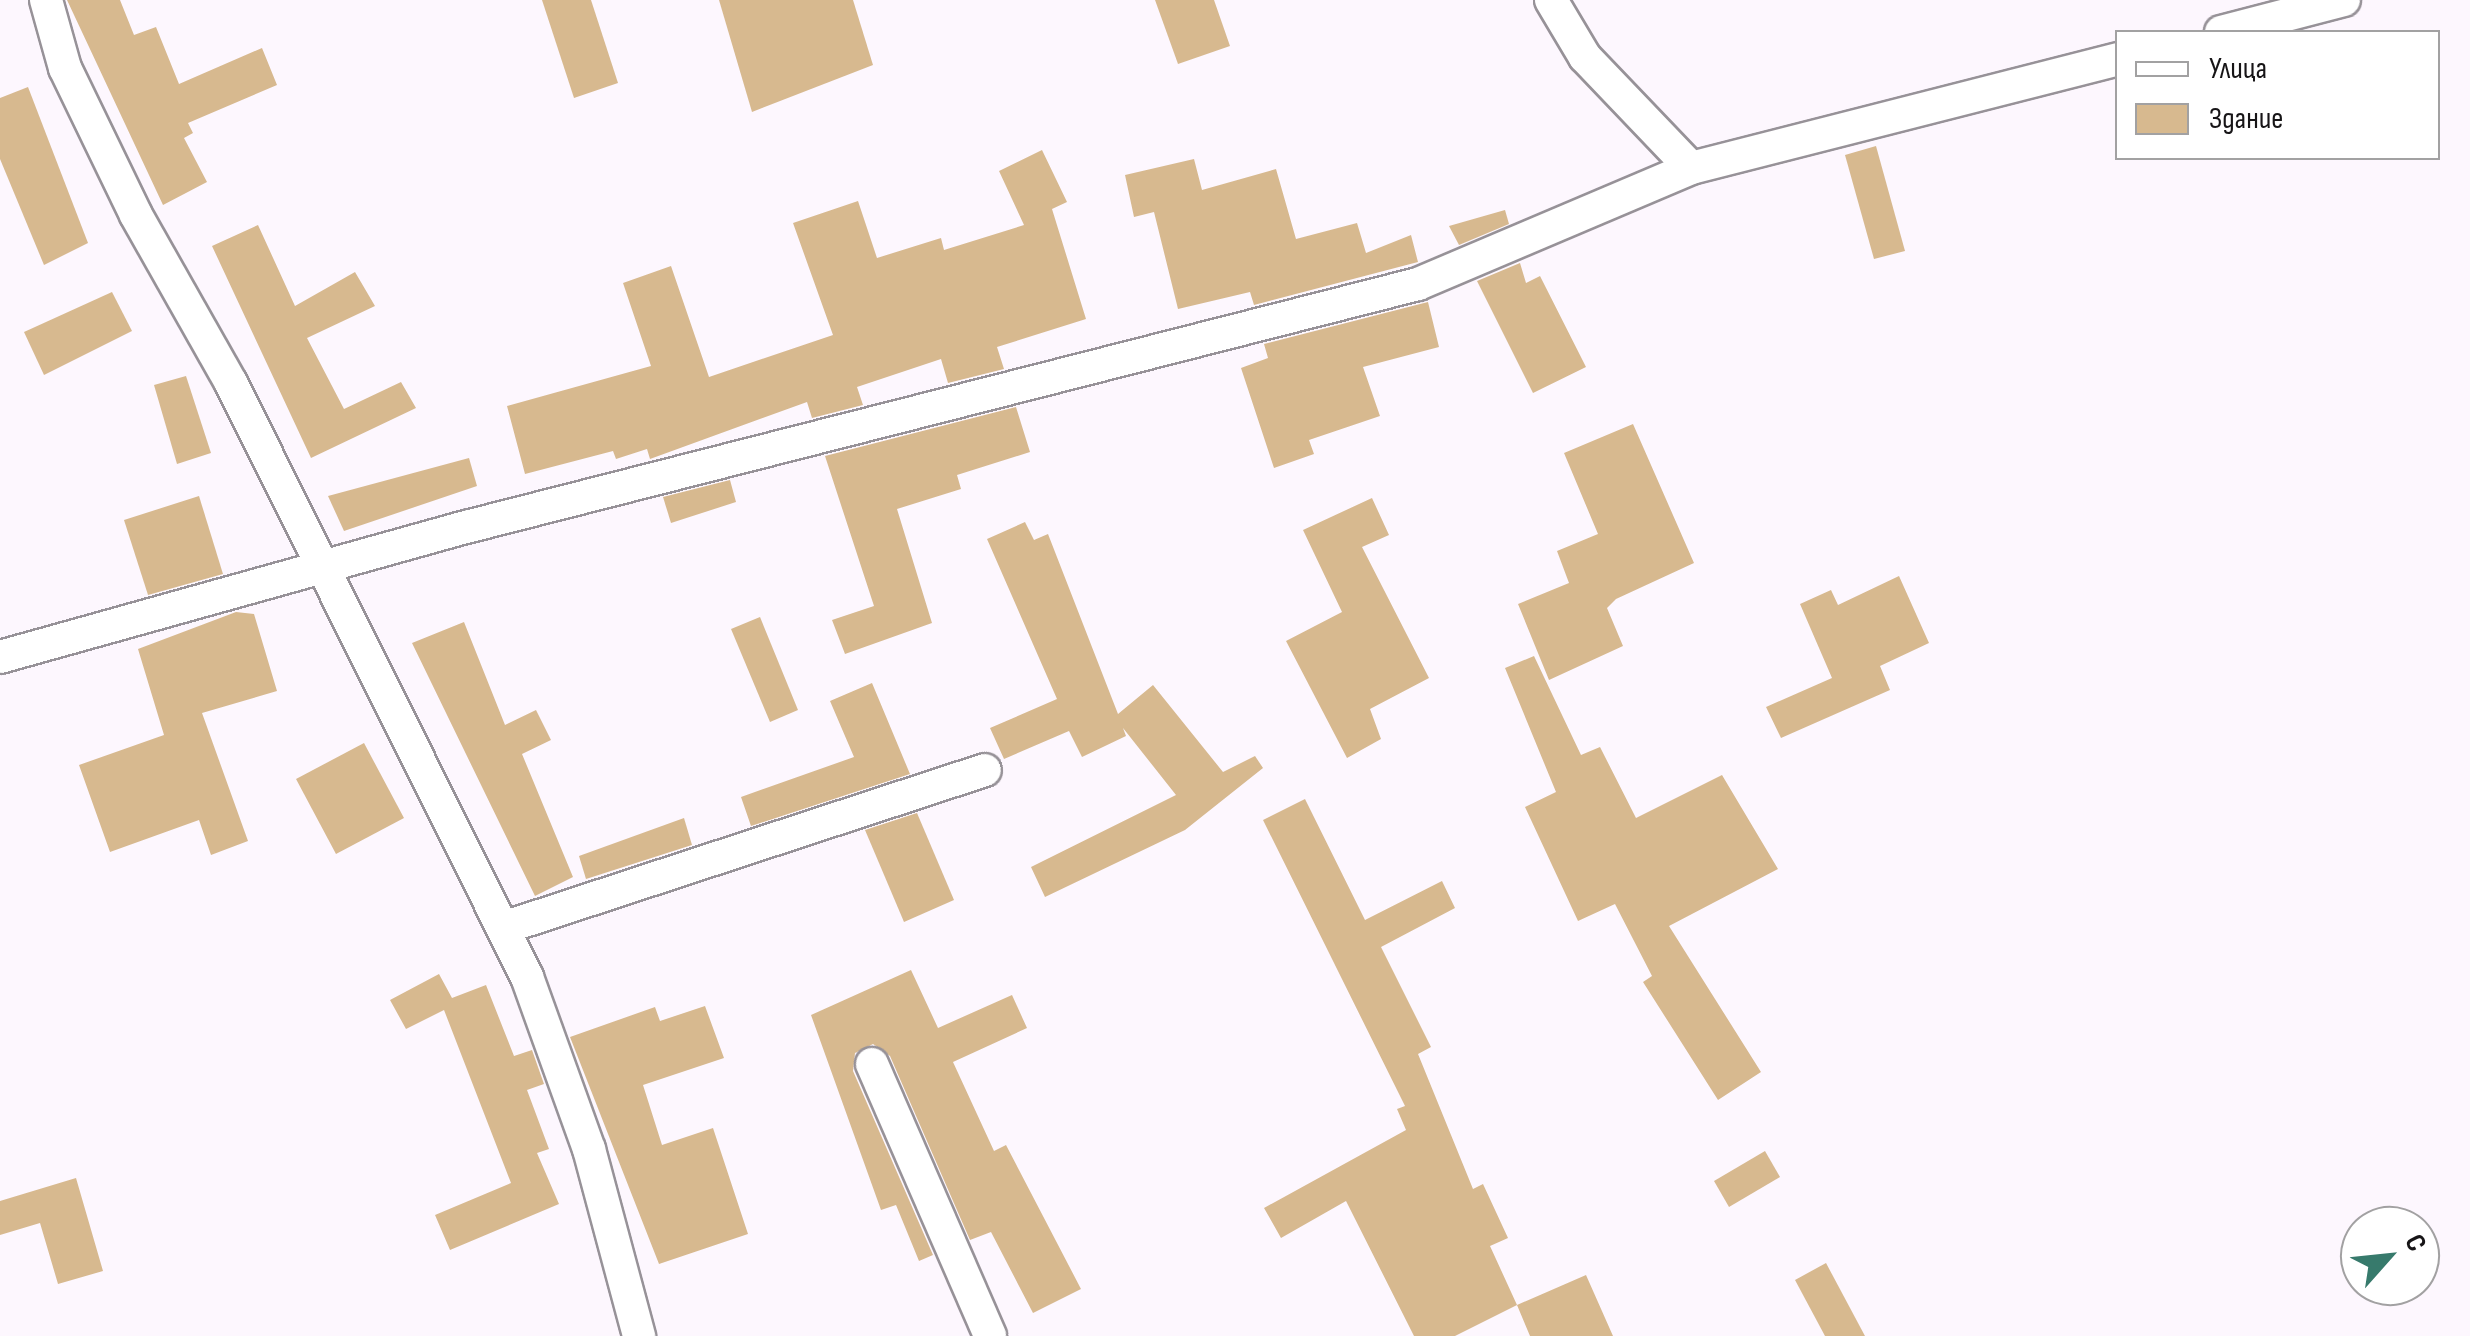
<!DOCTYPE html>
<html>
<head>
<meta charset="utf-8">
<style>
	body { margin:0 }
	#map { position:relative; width:2470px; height:1336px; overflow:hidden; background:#fdf7fe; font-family:"Sofia Sans Condensed",sans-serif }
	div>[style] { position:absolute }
	.building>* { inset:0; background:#d7b98f }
	.roads { filter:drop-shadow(2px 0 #979298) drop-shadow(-2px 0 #979298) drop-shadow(0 2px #979298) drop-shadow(0 -2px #979298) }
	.minor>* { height:32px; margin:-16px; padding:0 16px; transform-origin:16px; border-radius:16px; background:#fff }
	span { translate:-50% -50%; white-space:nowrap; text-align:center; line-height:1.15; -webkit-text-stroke:10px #fff; paint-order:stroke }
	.legend { position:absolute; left:2115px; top:30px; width:325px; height:130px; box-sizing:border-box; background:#fff; border:2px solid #a2a1a2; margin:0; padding:12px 18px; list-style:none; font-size:30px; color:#171517 }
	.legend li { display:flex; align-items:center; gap:20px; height:50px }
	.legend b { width:50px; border:2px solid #a2a1a2 }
	.north { position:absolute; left:2340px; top:1206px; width:100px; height:100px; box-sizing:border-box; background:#fff; border:2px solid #a2a1a2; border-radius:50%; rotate:63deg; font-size:28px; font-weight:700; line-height:40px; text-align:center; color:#171517 }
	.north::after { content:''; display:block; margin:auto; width:35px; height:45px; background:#377a6c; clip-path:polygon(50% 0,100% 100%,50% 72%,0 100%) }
</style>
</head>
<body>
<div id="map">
	<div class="building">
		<i style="clip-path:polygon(67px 0,120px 0,134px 35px,156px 27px,179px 84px,262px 48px,277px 85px,188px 123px,193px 133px,184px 138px,207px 182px,163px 205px)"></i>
		<i style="clip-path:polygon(542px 0,591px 0,618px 83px,574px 98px)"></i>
		<i style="clip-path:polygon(719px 0,853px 0,873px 65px,752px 112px)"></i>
		<i style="clip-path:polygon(1155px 0,1214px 0,1230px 46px,1178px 64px)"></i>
		<i style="clip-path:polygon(28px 87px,88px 243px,44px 265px,0 159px,0 98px)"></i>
		<i style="clip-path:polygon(1876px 146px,1905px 251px,1874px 259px,1845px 155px)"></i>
		<i style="clip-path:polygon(1042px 150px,1067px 202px,1052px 209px,1086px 319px,997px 347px,1004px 369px,948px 383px,941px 359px,857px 387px,863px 405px,812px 418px,807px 402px,650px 459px,647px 449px,616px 459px,613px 451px,525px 474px,507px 406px,651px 366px,623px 283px,671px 266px,709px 377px,833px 335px,793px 223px,858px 201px,877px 258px,941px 238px,944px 250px,1024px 225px,999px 171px)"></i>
		<i style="clip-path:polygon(1194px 159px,1202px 190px,1276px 169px,1296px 239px,1357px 223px,1366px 253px,1411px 235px,1418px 262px,1254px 305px,1250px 292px,1178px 309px,1154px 212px,1134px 217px,1125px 175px)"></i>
		<i style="clip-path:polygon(1505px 210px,1509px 224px,1459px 245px,1449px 226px)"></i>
		<i style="clip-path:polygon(258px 225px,295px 306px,355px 272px,375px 306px,307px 338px,344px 409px,401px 382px,416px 408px,311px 458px,212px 246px)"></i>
		<i style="clip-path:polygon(1520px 263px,1526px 283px,1540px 276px,1586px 367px,1533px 393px,1477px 281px)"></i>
		<i style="clip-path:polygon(112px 292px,132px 331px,44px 375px,24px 332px)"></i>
		<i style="clip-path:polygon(1428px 302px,1439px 347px,1363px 367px,1380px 416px,1309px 440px,1314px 454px,1274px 468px,1241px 368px,1268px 358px,1264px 344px)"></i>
		<i style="clip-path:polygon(186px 376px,211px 453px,177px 464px,154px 385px)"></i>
		<i style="clip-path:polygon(1016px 407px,1030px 452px,957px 475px,961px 489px,897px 509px,932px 623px,845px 654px,832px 620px,874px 606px,825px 456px)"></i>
		<i style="clip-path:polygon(1633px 424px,1694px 563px,1616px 599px,1607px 608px,1623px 646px,1549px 680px,1518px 604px,1569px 583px,1557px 551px,1598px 534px,1564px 453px)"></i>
		<i style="clip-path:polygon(469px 458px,477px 486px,344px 531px,328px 496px)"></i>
		<i style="clip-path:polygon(730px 480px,736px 502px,671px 523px,663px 497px)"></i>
		<i style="clip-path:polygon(199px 496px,223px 574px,148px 595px,124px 520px)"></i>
		<i style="clip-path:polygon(1372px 498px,1389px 535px,1362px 547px,1429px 678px,1370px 709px,1381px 739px,1347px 758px,1286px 641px,1342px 612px,1303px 530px)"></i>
		<i style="clip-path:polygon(1025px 522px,1034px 540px,1048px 534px,1118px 714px,1153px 685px,1223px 772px,1255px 756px,1263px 768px,1185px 830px,1045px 897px,1031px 867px,1176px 795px,1123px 728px,1126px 736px,1082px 757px,1069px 731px,1004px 759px,990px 728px,1057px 699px,987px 539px)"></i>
		<i style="clip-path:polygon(1899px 576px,1929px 643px,1880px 666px,1890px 690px,1781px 738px,1766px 707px,1832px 678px,1800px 604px,1831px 590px,1838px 605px)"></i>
		<i style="clip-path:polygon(236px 612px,254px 614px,277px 691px,202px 713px,248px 841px,211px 855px,199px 820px,110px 852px,79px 765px,164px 735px,138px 649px)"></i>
		<i style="clip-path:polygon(760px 617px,798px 710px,770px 722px,731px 629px)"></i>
		<i style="clip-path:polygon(464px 622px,505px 725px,536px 710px,551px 740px,522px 754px,573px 877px,535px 896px,412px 643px)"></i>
		<i style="clip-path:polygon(1534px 656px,1581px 755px,1600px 747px,1636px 818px,1722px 775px,1778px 869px,1669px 926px,1761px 1072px,1718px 1100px,1643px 982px,1652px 976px,1615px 904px,1578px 921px,1525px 807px,1556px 792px,1505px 668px)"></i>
		<i style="clip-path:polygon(872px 683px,910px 774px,751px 826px,741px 797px,854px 757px,830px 701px)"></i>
		<i style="clip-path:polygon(364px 743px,404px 818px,336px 854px,296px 779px)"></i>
		<i style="clip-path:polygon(1305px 799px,1365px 920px,1442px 881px,1455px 908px,1381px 947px,1431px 1047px,1418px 1054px,1473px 1189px,1483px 1184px,1508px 1238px,1490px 1246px,1517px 1305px,1586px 1275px,1613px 1336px,1530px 1336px,1517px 1305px,1455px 1336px,1414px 1336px,1346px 1201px,1281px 1238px,1264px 1208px,1406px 1130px,1397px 1109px,1405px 1106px,1263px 820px)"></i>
		<i style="clip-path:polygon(917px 813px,954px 900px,904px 922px,865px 830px)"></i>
		<i style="clip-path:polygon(684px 818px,692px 845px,586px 879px,579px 856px)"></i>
		<i style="clip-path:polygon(911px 970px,938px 1028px,1012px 995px,1027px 1028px,953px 1062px,994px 1151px,1006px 1145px,1081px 1289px,1033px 1313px,991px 1232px,970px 1240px,890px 1056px,873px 1044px,855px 1053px,853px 1071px,933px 1255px,919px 1261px,896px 1205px,881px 1210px,811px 1015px)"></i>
		<i style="clip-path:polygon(439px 974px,452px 998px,486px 985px,514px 1056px,532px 1050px,544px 1084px,527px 1090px,549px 1149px,537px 1153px,559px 1204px,450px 1250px,435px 1215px,511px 1183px,444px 1010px,406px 1029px,390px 1000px)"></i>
		<i style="clip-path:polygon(705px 1006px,724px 1058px,643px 1085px,662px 1145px,713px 1128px,748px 1234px,659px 1264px,570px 1037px,655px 1007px,660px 1021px)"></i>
		<i style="clip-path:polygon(1765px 1151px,1780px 1177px,1729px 1207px,1714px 1181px)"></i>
		<i style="clip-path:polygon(76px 1178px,103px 1271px,58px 1284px,40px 1223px,0 1235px,0 1201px)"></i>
		<i style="clip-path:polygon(1826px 1263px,1865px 1336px,1825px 1336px,1795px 1280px)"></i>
	</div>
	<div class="roads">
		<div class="minor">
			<i style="left:46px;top:0;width:71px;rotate:74.4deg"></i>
			<i style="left:65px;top:68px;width:163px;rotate:64.2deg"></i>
			<i style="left:136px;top:215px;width:193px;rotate:60.5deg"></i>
			<i style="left:231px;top:383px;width:664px;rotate:63.51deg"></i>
			<i style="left:527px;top:977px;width:183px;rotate:70.2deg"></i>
			<i style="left:589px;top:1149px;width:194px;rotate:75deg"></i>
			<i style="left:1551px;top:0;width:66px;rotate:59.2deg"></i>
			<i style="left:1585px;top:57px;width:153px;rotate:46.3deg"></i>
			<i style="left:2221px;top:32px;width:127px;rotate:-14.6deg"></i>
			<i style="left:0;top:657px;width:484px;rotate:-15.6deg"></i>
			<i style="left:466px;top:527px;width:983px;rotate:-14.32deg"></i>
			<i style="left:1418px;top:284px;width:297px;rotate:-23deg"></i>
			<i style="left:1691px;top:168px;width:441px;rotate:-14.3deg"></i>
			<i style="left:503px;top:928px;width:507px;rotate:-18.15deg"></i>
			<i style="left:872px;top:1064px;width:296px;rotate:66.5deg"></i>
		</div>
	</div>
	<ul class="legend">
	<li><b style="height:12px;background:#fff"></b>Улица</li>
	<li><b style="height:28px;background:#d7b98f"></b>Здание</li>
	</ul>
	<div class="north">С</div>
</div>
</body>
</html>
